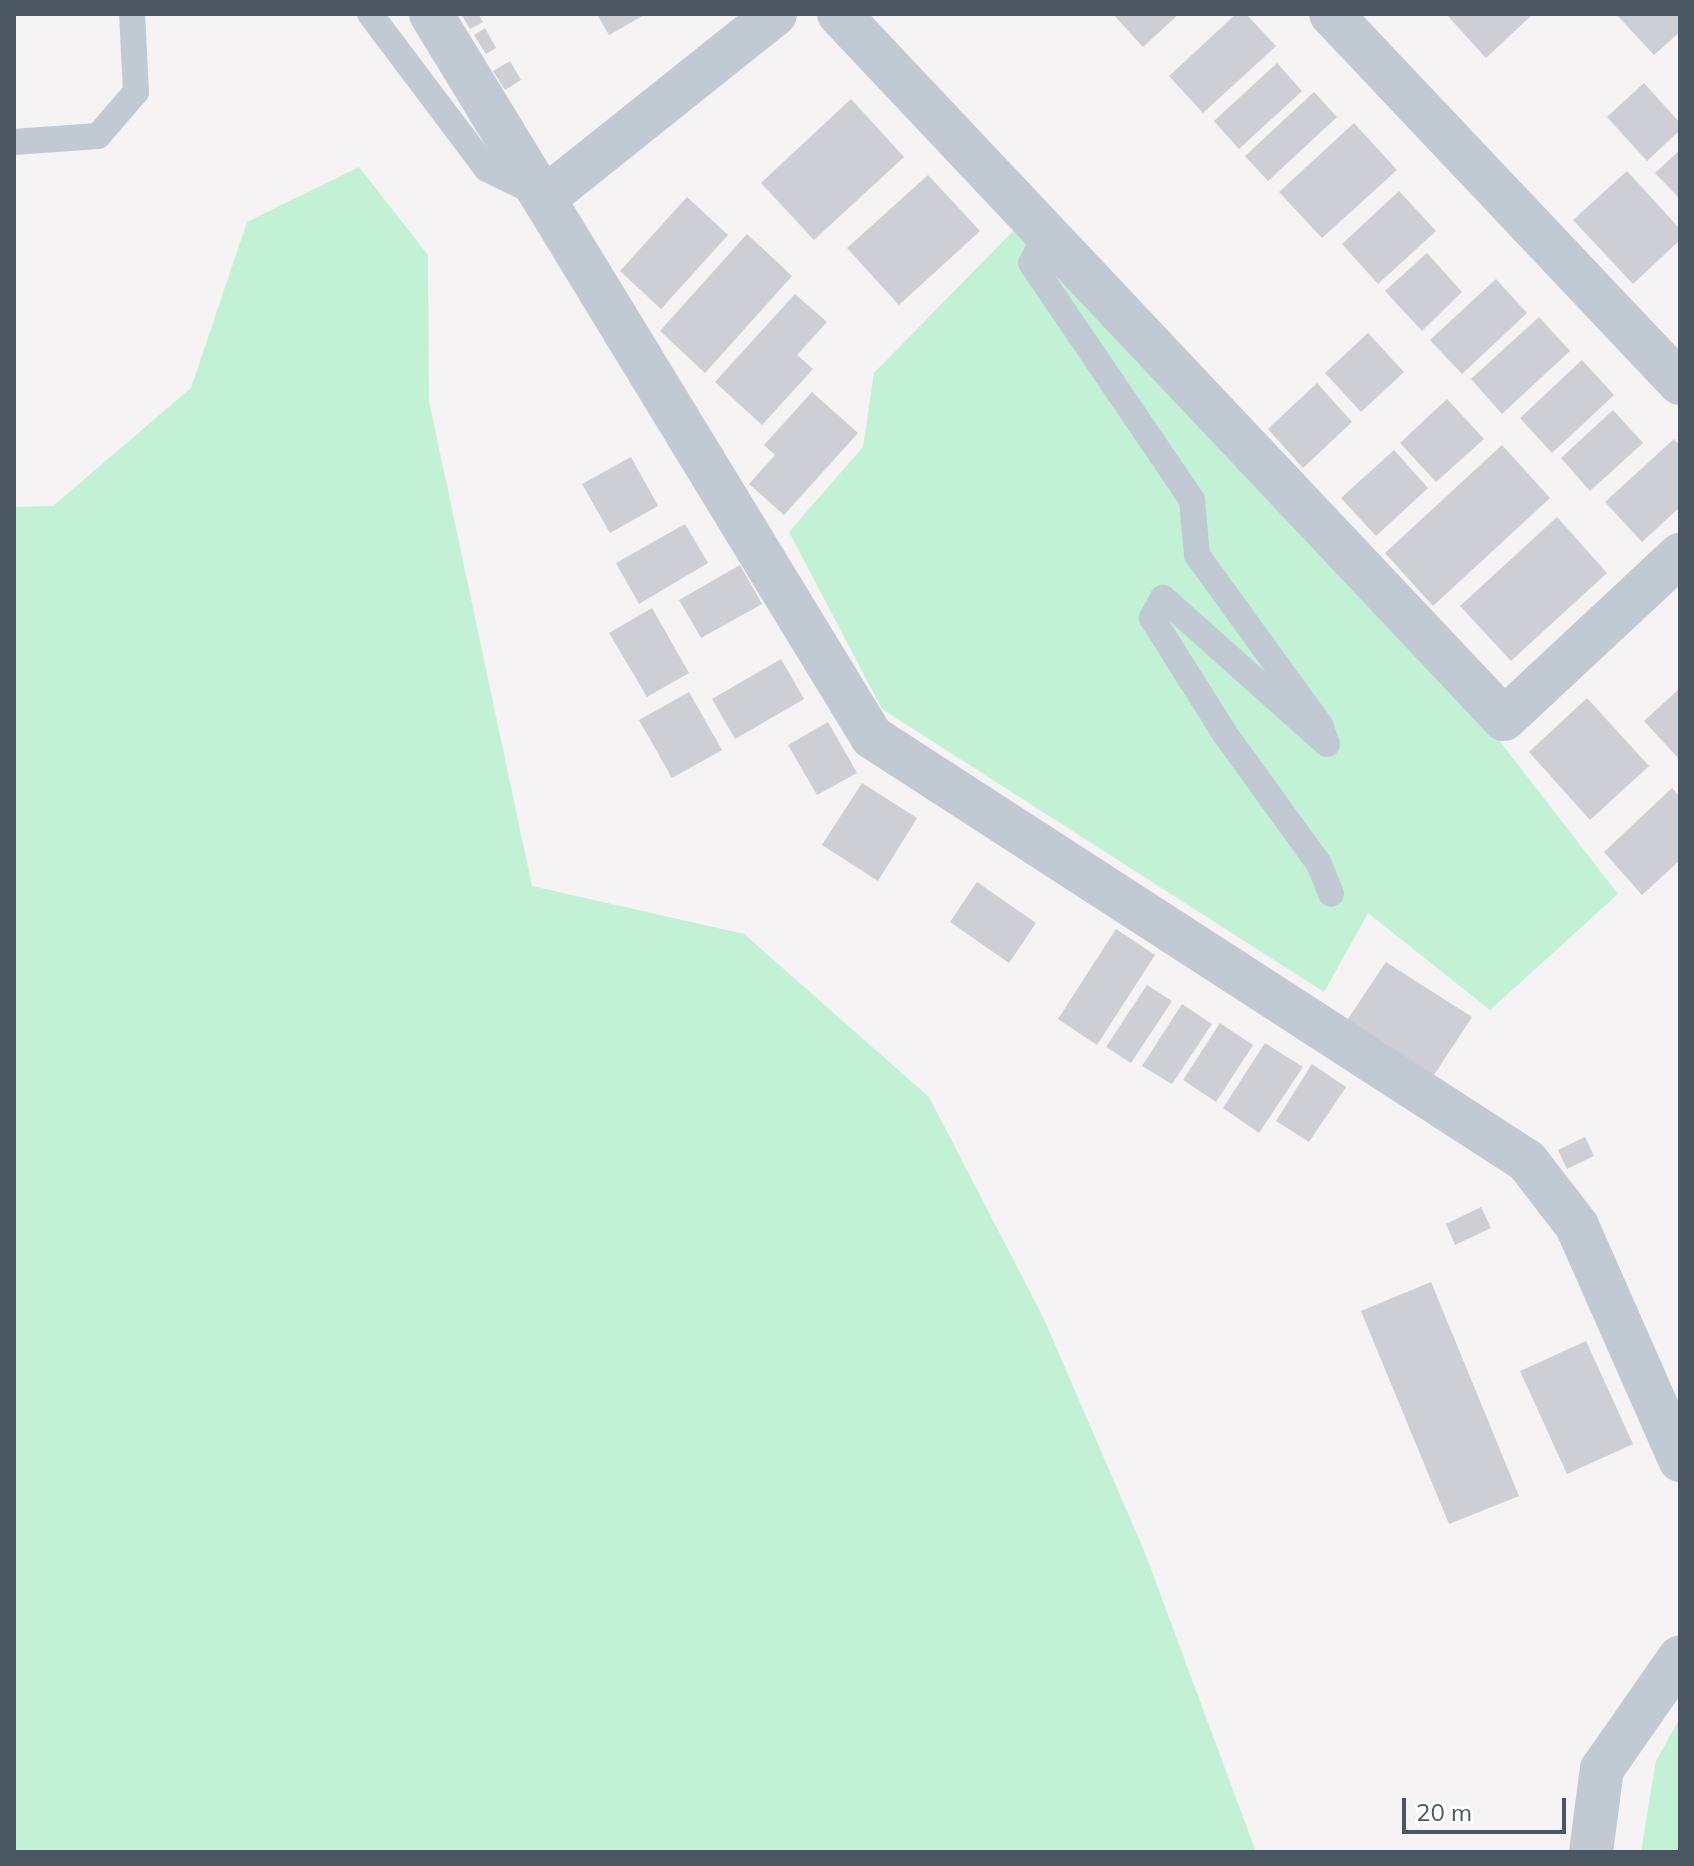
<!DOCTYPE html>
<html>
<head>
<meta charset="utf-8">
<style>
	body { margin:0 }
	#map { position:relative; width:1694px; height:1866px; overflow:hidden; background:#f5f3f3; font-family:Mulish,sans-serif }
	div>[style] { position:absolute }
	.green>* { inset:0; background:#c3f1d5 }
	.building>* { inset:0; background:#cdcfd5 }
	.lane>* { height:26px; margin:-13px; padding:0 13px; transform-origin:13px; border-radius:13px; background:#c1cad2 }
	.street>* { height:44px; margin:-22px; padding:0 22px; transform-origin:22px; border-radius:22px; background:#c1cad2 }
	span { translate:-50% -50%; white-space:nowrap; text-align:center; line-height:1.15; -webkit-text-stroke:6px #fff; paint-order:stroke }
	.frame { position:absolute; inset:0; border:16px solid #4a5661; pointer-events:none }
	.scale { position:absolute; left:1402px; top:1798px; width:164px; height:36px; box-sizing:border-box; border:4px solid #4a5661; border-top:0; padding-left:10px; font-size:24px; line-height:28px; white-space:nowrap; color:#4a5661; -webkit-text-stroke:6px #fff; paint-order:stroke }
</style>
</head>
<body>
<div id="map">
	<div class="green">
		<i style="clip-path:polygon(359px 167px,428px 255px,429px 401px,532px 886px,744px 934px,929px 1097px,1044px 1319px,1145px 1553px,1256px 1852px,14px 1852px,14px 507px,53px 506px,191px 388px,247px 222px)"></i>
		<i style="clip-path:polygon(1019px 225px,1488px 726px,1618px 894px,1490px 1010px,1368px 913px,1324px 992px,882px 709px,789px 532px,863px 447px,874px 373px)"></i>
		<i style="clip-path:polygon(1680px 1718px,1680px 1852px,1641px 1852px,1656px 1761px)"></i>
	</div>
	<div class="building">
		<i style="clip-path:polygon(461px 14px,478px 14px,483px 22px,470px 29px)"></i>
		<i style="clip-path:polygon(597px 14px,646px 14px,609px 35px)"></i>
		<i style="clip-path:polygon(1113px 14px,1179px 14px,1143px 47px)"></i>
		<i style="clip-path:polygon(1236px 14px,1246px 14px,1276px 46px,1203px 113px,1169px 76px)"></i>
		<i style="clip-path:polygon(1446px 14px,1533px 14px,1486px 58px)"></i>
		<i style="clip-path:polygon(1616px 14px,1680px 14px,1680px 32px,1654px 55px)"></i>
		<i style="clip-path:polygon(485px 28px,496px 48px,486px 54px,474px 35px)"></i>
		<i style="clip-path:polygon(510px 61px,521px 80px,505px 90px,493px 71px)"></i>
		<i style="clip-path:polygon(1277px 63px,1302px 91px,1239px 149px,1214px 121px)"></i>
		<i style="clip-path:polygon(1644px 83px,1680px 123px,1680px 130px,1647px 161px,1607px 117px)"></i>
		<i style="clip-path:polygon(1314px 92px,1337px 117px,1268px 181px,1245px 156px)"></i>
		<i style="clip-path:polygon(851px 99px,904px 157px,814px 240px,761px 183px)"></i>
		<i style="clip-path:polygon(1354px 123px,1397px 170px,1322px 238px,1279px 192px)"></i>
		<i style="clip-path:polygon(1680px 150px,1680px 199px,1655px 173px)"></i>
		<i style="clip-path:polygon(1627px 171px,1680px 229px,1680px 240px,1633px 284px,1573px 220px)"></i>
		<i style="clip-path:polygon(928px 175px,980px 231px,899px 305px,847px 248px)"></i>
		<i style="clip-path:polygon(1399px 191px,1436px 231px,1378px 284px,1342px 244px)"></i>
		<i style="clip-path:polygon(687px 197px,728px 235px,661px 309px,620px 271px)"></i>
		<i style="clip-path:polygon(747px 234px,792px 276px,705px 373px,660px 331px)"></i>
		<i style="clip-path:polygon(1427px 253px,1462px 292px,1422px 331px,1385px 291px)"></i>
		<i style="clip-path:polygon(1496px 279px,1527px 313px,1462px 374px,1430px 340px)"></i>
		<i style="clip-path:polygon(795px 294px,827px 322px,797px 355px,813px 369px,762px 425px,715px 382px)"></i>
		<i style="clip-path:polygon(1539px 317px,1570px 351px,1502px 414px,1471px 379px)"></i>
		<i style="clip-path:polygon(1368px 333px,1404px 372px,1361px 412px,1325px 373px)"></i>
		<i style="clip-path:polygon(1582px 360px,1614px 395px,1552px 453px,1520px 418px)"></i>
		<i style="clip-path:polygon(1317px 383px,1352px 422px,1303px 468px,1268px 429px)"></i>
		<i style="clip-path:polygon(812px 392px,858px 433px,784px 515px,749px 484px,775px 455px,764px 445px)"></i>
		<i style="clip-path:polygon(1447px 399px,1484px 439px,1436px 482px,1400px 443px)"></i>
		<i style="clip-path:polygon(1613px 410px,1643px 443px,1590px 491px,1561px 458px)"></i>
		<i style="clip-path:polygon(1674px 439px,1680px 446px,1680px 507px,1642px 542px,1605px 502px)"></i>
		<i style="clip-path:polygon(1502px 445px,1550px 498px,1433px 606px,1385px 553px)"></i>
		<i style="clip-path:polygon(1394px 450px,1428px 488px,1376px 536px,1341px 498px)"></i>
		<i style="clip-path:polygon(631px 457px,658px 506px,610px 533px,582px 484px)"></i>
		<i style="clip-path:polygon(1557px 517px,1607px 573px,1511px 661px,1460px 606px)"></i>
		<i style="clip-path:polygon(685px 524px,708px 563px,639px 604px,616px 563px)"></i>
		<i style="clip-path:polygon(740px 565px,762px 604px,701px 638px,679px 600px)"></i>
		<i style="clip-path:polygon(652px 608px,689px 673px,647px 697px,609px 633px)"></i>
		<i style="clip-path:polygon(781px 659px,804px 699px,735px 739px,712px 699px)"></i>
		<i style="clip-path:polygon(1680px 688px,1680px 760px,1644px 721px)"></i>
		<i style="clip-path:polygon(689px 692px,722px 750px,672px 778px,639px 720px)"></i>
		<i style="clip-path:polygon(1587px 698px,1649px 766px,1590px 820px,1529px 752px)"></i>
		<i style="clip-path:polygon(828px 722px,857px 773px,817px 795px,788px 745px)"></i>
		<i style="clip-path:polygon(862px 783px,917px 818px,878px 881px,822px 845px)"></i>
		<i style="clip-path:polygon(1672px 788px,1680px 797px,1680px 860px,1642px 895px,1604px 852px)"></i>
		<i style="clip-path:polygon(977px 882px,1036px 923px,1009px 963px,950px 922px)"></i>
		<i style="clip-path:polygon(1116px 929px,1155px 955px,1097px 1045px,1058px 1019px)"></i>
		<i style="clip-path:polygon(1386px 962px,1472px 1017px,1432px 1078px,1346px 1022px)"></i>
		<i style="clip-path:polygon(1147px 985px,1172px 1001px,1131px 1063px,1106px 1047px)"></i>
		<i style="clip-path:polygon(1182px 1004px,1212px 1024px,1172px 1084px,1142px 1066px)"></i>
		<i style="clip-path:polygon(1220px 1023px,1253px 1045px,1216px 1102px,1183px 1080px)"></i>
		<i style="clip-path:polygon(1265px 1043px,1303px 1067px,1259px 1133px,1223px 1108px)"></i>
		<i style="clip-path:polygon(1312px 1064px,1346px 1087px,1309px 1142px,1276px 1121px)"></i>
		<i style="clip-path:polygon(1585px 1137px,1594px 1156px,1567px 1169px,1558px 1150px)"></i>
		<i style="clip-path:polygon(1481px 1207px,1491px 1228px,1455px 1245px,1446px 1224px)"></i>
		<i style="clip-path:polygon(1431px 1282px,1519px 1496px,1449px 1524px,1361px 1311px)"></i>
		<i style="clip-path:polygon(1586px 1341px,1633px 1444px,1567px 1474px,1520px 1371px)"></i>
	</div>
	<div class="lane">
		<i style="left:370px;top:14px;width:194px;rotate:53deg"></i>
		<i style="left:487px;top:169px;width:55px;rotate:26.1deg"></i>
		<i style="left:14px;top:142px;width:84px;rotate:-4.1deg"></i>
		<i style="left:98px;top:136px;width:58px;rotate:-49.2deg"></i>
		<i style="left:136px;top:92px;width:78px;rotate:-92.9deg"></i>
		<i style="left:1045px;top:236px;width:30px;rotate:117deg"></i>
		<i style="left:1031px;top:263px;width:287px;rotate:55.8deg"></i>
		<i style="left:1192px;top:500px;width:55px;rotate:84.8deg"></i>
		<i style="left:1197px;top:555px;width:210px;rotate:54.1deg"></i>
		<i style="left:1320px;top:725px;width:20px;rotate:70deg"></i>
		<i style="left:1327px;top:744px;width:220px;rotate:-138.3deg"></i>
		<i style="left:1163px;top:598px;width:23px;rotate:119deg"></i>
		<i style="left:1152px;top:618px;width:137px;rotate:57.8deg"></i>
		<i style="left:1225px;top:734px;width:160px;rotate:54.1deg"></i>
		<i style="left:1319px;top:864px;width:32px;rotate:68deg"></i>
	</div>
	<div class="street">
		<i style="left:431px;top:14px;width:847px;rotate:58.62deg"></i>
		<i style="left:872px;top:737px;width:780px;rotate:32.92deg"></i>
		<i style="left:1527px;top:1161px;width:82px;rotate:52.4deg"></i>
		<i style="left:1577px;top:1226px;width:256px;rotate:66.2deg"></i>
		<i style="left:839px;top:14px;width:969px;rotate:46.67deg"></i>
		<i style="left:1504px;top:719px;width:241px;rotate:-43deg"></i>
		<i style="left:1331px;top:14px;width:508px;rotate:46.6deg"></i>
		<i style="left:546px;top:197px;width:293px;rotate:-38.6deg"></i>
		<i style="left:1591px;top:1852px;width:84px;rotate:-82.5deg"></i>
		<i style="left:1602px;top:1769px;width:136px;rotate:-55.1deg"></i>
	</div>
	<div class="frame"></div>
	<div class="scale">20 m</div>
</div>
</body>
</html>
